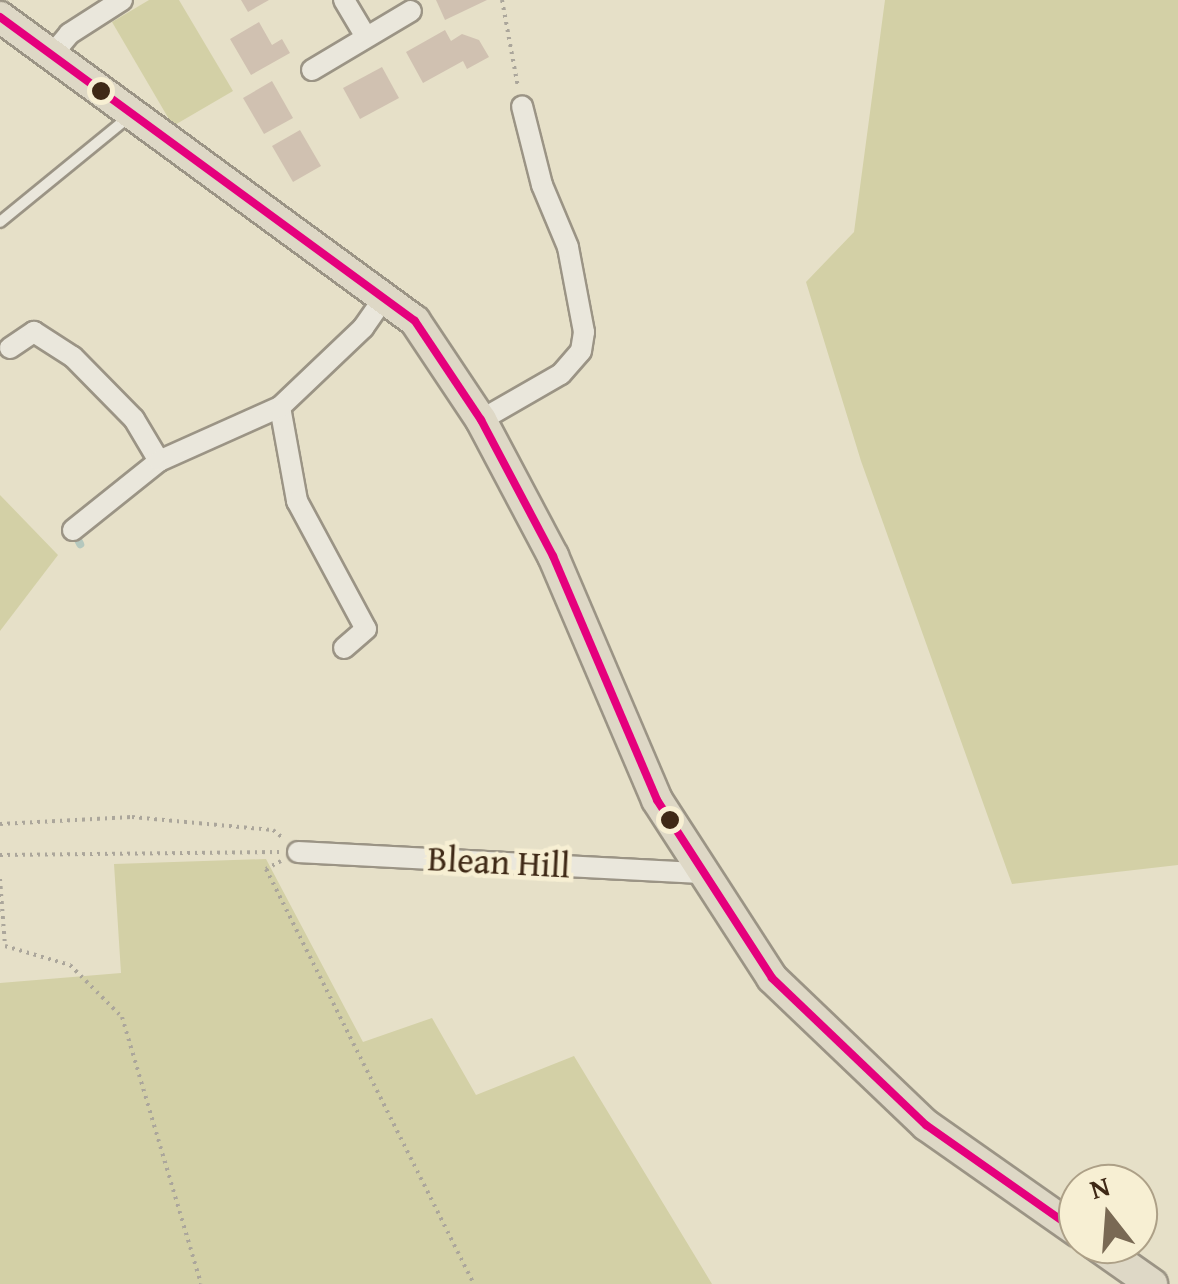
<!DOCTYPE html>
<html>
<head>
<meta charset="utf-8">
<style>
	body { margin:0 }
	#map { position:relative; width:1178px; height:1284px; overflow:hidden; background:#e6e0c8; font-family:"Gentium Book Plus",serif }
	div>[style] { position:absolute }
	.green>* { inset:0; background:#d3d0a6 }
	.stream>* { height:8px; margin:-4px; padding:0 4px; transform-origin:4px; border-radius:4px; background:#b5c8be }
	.building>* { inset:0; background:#d0c1b1 }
	.path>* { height:4px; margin-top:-2px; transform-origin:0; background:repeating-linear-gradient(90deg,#aba69b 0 2.5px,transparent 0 7.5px) }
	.roads { filter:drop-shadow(2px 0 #9b9485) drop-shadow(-2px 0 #9b9485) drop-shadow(0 2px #9b9485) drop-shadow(0 -2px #9b9485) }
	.lane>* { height:10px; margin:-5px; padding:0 5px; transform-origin:5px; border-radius:5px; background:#eae7dc }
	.street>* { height:20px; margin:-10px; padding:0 10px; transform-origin:10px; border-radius:10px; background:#eae7dc }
	.primary>* { height:30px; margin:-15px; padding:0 15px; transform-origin:15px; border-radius:15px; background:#ded8c6 }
	.bus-1>* { height:8px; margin:-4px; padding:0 4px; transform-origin:4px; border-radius:4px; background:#e5007d }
	.dots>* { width:28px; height:28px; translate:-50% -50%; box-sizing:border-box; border:5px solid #f7efd3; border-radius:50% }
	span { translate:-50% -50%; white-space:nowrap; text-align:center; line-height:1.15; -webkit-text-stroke:9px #f7efd3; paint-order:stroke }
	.street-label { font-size:35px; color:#3f2916 }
	.north { position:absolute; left:1058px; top:1164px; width:100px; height:100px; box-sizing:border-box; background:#f7efd3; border:2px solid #ada087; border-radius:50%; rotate:343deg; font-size:28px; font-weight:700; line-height:40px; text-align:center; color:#3f2916 }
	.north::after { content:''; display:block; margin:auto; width:35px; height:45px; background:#796954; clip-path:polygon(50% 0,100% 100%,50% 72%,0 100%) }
</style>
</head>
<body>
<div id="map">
	<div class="green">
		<i style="clip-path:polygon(149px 0,179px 0,233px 91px,173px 126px,112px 22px)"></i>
		<i style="clip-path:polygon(885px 0,1178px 0,1178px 865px,1012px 884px,861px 461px,806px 282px,854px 232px)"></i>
		<i style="clip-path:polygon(0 495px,58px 555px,0 631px)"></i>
		<i style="clip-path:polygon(266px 859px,363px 1042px,432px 1018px,476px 1095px,574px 1056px,712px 1284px,0 1284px,0 983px,121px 973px,114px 864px)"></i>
	</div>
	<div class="stream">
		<i style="left:73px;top:530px;width:16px;rotate:63deg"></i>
	</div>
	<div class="building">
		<i style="clip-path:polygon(241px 0,269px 0,248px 12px)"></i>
		<i style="clip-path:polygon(436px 0,487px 0,445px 20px)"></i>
		<i style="clip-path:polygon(259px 22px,272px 45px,282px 39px,290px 53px,251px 75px,230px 39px)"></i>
		<i style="clip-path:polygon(445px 30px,451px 41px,462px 34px,479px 40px,489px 57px,467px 69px,463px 61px,423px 83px,406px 52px)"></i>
		<i style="clip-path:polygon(382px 67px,399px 98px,360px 119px,343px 88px)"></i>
		<i style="clip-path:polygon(272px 81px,293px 118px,264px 134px,243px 98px)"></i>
		<i style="clip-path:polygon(300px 130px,321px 166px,293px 182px,272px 146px)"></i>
	</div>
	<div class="path">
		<i style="left:502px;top:0;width:88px;rotate:79.6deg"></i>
		<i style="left:0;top:824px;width:132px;rotate:-3deg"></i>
		<i style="left:132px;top:817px;width:142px;rotate:5.3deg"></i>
		<i style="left:273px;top:830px;width:14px;rotate:39deg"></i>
		<i style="left:0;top:855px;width:279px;rotate:-0.6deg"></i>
		<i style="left:281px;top:861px;width:17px;rotate:152deg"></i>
		<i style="left:266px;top:869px;width:464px;rotate:63.4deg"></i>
		<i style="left:0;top:879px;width:67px;rotate:85.7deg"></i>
		<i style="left:5px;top:946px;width:68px;rotate:16.3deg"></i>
		<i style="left:70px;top:965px;width:74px;rotate:45deg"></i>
		<i style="left:122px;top:1017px;width:278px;rotate:73.5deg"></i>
	</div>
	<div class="roads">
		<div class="lane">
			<i style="left:0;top:222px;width:168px;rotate:-39.2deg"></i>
		</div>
		<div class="street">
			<i style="left:344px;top:0;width:43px;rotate:59.3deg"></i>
			<i style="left:50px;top:57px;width:30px;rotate:-50deg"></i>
			<i style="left:69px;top:34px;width:63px;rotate:-32.7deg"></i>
			<i style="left:312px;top:70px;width:115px;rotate:-30.8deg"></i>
			<i style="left:10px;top:348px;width:29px;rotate:-34deg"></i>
			<i style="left:34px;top:332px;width:46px;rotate:32.7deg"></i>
			<i style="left:73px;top:357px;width:87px;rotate:45.5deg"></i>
			<i style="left:134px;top:419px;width:49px;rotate:59.2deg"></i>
			<i style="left:280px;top:407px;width:96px;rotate:79.7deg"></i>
			<i style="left:297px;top:501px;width:145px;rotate:61.7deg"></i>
			<i style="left:366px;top:629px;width:29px;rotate:139deg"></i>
			<i style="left:481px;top:420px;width:92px;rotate:-29.9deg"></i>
			<i style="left:561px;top:374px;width:30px;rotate:-49deg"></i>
			<i style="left:581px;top:351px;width:19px;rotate:-81deg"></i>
			<i style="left:584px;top:332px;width:86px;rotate:-100.7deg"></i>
			<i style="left:568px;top:247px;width:67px;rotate:-112.8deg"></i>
			<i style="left:542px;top:185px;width:81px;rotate:-104.2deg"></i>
			<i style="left:73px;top:530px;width:110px;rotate:-38.7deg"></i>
			<i style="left:159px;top:461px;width:133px;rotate:-24.1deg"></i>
			<i style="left:280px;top:407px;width:115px;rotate:-43.6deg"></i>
			<i style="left:363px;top:328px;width:39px;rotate:-55deg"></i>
			<i style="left:298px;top:852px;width:403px;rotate:3deg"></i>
		</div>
		<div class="primary">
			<i style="left:0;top:17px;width:514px;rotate:36.22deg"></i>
			<i style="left:415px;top:321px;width:119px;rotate:56.3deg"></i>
			<i style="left:481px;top:420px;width:154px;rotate:62.1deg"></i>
			<i style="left:553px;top:556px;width:265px;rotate:66.9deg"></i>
			<i style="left:657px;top:800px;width:212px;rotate:57.1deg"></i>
			<i style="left:772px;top:978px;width:213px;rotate:43.7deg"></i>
			<i style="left:926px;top:1125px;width:186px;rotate:35.1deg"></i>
			<i style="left:1095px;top:1244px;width:70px;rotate:35.1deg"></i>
		</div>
	</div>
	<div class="bus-1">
		<i style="left:0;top:17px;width:514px;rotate:36.22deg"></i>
		<i style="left:415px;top:321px;width:119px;rotate:56.3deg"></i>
		<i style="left:481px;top:420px;width:154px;rotate:62.1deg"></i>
		<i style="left:553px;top:556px;width:265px;rotate:66.9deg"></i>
		<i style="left:657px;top:800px;width:212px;rotate:57.1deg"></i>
		<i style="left:772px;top:978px;width:213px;rotate:43.7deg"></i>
		<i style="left:926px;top:1125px;width:186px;rotate:35.1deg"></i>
	</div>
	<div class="dots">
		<i style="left:101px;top:91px;background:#3f2916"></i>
		<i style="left:670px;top:820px;background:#3f2916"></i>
	</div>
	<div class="street-label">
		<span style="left:499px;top:862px;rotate:3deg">Blean Hill</span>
	</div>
	<div class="north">N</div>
</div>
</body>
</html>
